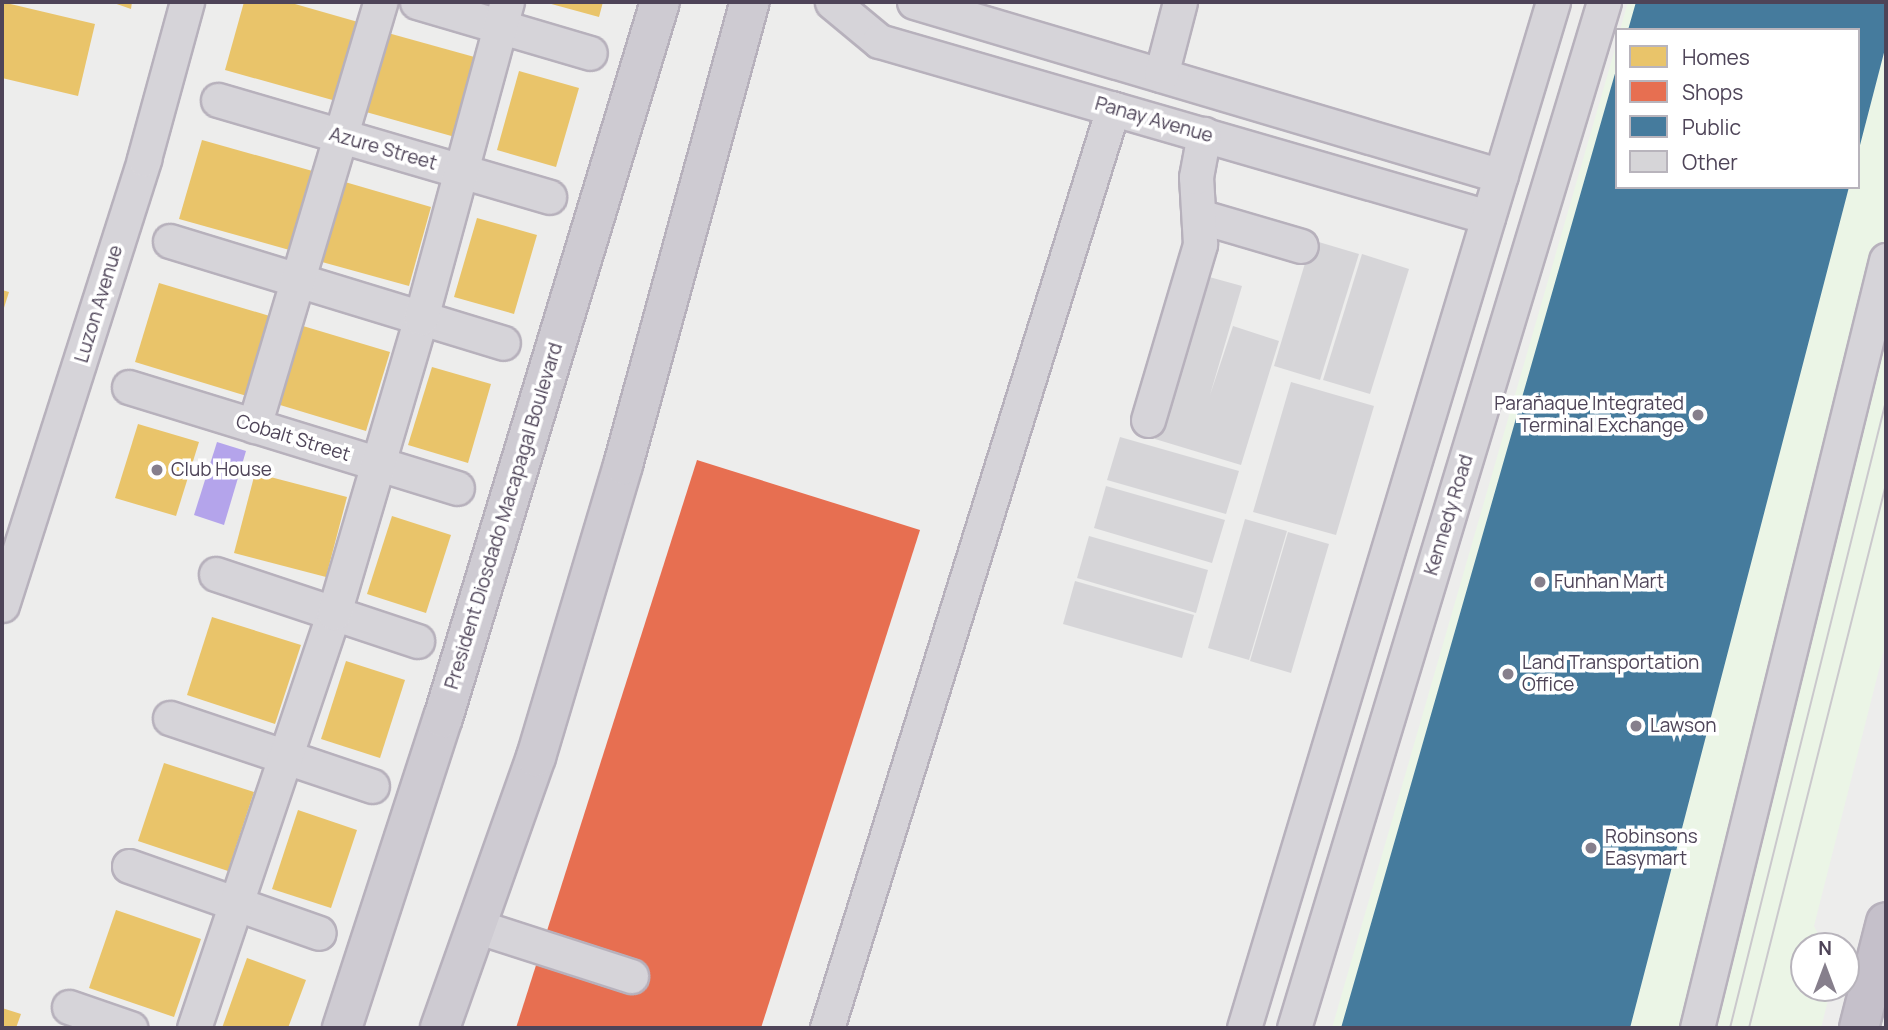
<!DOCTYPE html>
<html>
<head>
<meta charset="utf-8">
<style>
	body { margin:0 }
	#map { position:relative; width:1888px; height:1030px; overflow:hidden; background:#ededec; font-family:Manrope,sans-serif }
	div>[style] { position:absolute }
	.commercial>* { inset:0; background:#ebf5e6 }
	.water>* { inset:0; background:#b4a4eb }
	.homes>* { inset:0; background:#e9c46a }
	.shops>* { inset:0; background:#e76f51 }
	.public>* { inset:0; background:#457b9d }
	.building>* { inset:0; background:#d6d5d8 }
	.roads { filter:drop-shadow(2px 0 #b7b1bc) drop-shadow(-2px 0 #b7b1bc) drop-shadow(0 2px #b7b1bc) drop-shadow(0 -2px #b7b1bc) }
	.minor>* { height:33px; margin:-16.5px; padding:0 16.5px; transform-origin:16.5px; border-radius:16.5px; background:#d6d4d9 }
	.major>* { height:38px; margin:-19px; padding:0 19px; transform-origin:19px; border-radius:19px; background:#cecbd2 }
	.highway>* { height:38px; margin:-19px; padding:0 19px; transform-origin:19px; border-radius:19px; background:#c5c0ca }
	.tram>* { height:2px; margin:-1px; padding:0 1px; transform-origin:1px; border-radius:1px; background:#cac8cc }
	.dots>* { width:19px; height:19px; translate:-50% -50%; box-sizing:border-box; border:4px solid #fff; border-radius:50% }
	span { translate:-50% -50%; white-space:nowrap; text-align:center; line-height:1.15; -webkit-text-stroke:7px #fff; paint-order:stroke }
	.street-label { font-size:19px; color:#4e4458 }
	.poi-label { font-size:19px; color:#4e4458 }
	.right { translate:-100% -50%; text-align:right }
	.left { translate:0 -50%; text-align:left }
	.frame { position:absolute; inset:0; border:4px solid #4e4458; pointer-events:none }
	.legend { position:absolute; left:1615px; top:28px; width:245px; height:161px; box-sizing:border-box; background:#fff; border:2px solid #b8b4bc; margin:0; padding:9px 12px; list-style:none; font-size:21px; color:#4e4458 }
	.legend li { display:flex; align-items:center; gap:14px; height:35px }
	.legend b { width:35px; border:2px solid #b8b4bc }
	.north { position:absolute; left:1790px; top:932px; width:70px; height:70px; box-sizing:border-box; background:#fff; border:2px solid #b8b4bc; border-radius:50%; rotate:0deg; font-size:19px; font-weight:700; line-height:28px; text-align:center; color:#4e4458 }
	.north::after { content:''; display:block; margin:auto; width:24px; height:32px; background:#867f8c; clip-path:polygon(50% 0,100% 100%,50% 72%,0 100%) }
</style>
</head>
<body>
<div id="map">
	<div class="commercial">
		<i style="clip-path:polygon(1628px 2px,1886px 2px,1886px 642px,1814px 926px,1824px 946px,1804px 946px,1804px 988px,1831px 988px,1821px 1028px,1332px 1028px,1617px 42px,1617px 187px,1858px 187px,1858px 30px,1620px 30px)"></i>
	</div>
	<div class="water">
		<i style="clip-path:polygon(217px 442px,246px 451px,224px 525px,194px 515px)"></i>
	</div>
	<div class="homes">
		<i style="clip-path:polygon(2px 2px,95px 24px,78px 96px,2px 78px)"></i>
		<i style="clip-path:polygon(111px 2px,132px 2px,131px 9px)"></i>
		<i style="clip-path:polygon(244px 2px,288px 2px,358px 22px,336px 101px,225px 70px)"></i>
		<i style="clip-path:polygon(544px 2px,603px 2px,599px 17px)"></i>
		<i style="clip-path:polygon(388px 33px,478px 58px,455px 137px,366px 112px)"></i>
		<i style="clip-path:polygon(519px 71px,579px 88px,556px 167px,497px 150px)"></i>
		<i style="clip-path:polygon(202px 140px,316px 172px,293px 251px,179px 219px)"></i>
		<i style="clip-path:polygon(345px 182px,431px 207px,409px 286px,322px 262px)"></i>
		<i style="clip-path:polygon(477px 218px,537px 235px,514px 314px,454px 297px)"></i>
		<i style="clip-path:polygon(159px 283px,273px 317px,250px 397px,135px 362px)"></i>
		<i style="clip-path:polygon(2px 290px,9px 292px,2px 314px)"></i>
		<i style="clip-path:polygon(303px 326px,390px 352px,366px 431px,280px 405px)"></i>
		<i style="clip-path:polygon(432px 367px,491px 384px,468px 463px,408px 445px)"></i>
		<i style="clip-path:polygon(138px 424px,199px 442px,176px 516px,115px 498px)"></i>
		<i style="clip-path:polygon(255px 473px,347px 497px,326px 577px,234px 553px)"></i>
		<i style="clip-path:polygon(392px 516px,451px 535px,426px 613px,367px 594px)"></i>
		<i style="clip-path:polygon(212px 617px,301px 645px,275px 724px,187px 695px)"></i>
		<i style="clip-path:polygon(346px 661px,405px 680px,380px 758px,321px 739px)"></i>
		<i style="clip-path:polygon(164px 763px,254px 792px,228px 871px,138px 841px)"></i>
		<i style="clip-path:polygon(298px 810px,357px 830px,331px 908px,272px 889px)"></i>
		<i style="clip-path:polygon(116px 910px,201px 939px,174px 1017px,89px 988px)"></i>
		<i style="clip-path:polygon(247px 958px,306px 980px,288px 1028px,222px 1028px)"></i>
		<i style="clip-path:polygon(2px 1008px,21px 1014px,16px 1028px,2px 1028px)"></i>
	</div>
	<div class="shops">
		<i style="clip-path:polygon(697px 460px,920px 530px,761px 1028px,516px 1028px)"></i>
	</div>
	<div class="public">
		<i style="clip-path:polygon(1636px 2px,1886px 2px,1886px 45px,1859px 149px,1858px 30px,1628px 30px)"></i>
		<i style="clip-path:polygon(1616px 70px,1617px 187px,1849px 187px,1630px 1028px,1341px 1028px)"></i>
	</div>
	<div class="building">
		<i style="clip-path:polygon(1312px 240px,1359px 254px,1320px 380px,1274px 366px)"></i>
		<i style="clip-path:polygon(1362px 254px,1409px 269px,1370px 394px,1323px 380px)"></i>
		<i style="clip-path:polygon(1202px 275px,1242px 286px,1210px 395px,1233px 326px,1279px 341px,1241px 465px,1155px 439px)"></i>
		<i style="clip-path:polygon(1291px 382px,1374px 406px,1336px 535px,1253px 512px)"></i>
		<i style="clip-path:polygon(1120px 437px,1239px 471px,1226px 514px,1107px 480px)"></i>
		<i style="clip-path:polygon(1106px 486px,1225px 520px,1212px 563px,1094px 528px)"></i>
		<i style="clip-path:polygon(1245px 519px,1287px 531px,1249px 660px,1208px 648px)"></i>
		<i style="clip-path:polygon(1288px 532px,1329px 544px,1291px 673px,1250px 661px)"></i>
		<i style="clip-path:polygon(1089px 536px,1208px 570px,1196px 613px,1077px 578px)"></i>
		<i style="clip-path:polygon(1075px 581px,1194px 615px,1182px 658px,1063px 624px)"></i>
	</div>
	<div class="roads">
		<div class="minor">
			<i style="left:417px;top:2px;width:180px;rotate:16.4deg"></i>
			<i style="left:832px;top:2px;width:61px;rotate:39.7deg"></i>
			<i style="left:879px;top:41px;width:634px;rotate:16.12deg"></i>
			<i style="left:914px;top:2px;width:612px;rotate:16.51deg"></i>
			<i style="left:1161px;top:75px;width:75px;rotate:-75.4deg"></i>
			<i style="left:218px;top:100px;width:345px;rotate:16.3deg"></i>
			<i style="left:1199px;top:216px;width:106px;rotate:16.4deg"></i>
			<i style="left:170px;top:241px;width:348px;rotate:17deg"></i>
			<i style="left:129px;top:387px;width:343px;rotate:17.1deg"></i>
			<i style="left:1148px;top:420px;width:184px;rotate:-73.5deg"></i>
			<i style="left:1200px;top:244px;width:67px;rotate:-93.4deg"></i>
			<i style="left:1196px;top:177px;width:44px;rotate:-79.5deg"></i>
			<i style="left:254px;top:426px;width:442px;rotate:-73.4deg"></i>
			<i style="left:216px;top:574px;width:212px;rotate:18.4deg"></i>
			<i style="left:2px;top:605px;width:468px;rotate:-72.3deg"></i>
			<i style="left:144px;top:159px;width:163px;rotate:-74.7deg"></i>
			<i style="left:170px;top:718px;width:213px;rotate:18.6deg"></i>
			<i style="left:129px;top:866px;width:201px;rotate:19.4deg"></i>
			<i style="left:476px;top:926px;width:163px;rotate:17.9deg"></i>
			<i style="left:69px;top:1007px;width:65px;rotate:19deg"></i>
			<i style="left:194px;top:1028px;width:438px;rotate:-71.4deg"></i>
			<i style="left:334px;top:613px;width:308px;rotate:-73.6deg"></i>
			<i style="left:421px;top:318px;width:327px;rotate:-74.8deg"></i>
			<i style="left:827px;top:1028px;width:963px;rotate:-72.73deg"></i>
			<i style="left:1244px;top:1028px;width:1072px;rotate:-73.24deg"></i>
			<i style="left:1294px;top:1028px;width:1072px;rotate:-73.19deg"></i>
			<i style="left:1697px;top:1028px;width:791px;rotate:-76.17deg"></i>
		</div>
		<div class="major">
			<i style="left:342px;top:1028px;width:326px;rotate:-72deg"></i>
			<i style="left:443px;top:718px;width:748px;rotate:-73.14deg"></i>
			<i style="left:440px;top:1028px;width:288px;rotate:-70.5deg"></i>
			<i style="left:536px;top:757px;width:305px;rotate:-73.4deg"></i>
			<i style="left:623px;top:465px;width:480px;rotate:-74.7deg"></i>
		</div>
		<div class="highway">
			<i style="left:1859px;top:1028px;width:109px;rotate:-75.7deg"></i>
		</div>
	</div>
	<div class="tram">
		<i style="left:1730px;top:1028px;width:646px;rotate:-76.03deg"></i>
		<i style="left:1749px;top:1028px;width:561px;rotate:-75.86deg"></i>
	</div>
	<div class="dots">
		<i style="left:1698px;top:415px;background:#867f8c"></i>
		<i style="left:157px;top:470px;background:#867f8c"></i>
		<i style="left:1540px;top:582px;background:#867f8c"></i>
		<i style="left:1508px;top:674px;background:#867f8c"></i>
		<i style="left:1636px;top:726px;background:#867f8c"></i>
		<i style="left:1591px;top:848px;background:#867f8c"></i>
	</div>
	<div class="street-label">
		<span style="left:1154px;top:120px;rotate:16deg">Panay Avenue</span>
		<span style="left:383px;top:149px;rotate:16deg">Azure Street</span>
		<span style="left:99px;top:304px;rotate:-73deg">Luzon Avenue</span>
		<span style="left:293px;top:438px;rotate:17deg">Cobalt Street</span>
		<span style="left:1449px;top:515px;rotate:-73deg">Kennedy Road</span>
		<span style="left:504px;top:516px;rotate:-73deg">President Diosdado Macapagal Boulevard</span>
	</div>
	<div class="poi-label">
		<span class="right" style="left:1684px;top:415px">Parañaque Integrated<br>Terminal Exchange</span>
		<span class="left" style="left:171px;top:470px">Club House</span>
		<span class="left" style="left:1554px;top:582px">Funhan Mart</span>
		<span class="left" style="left:1522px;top:674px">Land Transportation<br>Office</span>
		<span class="left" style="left:1650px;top:726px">Lawson</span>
		<span class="left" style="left:1605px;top:848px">Robinsons<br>Easymart</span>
	</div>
	<div class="frame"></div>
	<ul class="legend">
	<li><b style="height:19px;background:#e9c46a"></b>Homes</li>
	<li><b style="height:19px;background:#e76f51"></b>Shops</li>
	<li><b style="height:19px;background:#457b9d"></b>Public</li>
	<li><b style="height:19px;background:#d6d5d8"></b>Other</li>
	</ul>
	<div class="north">N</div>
</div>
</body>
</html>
